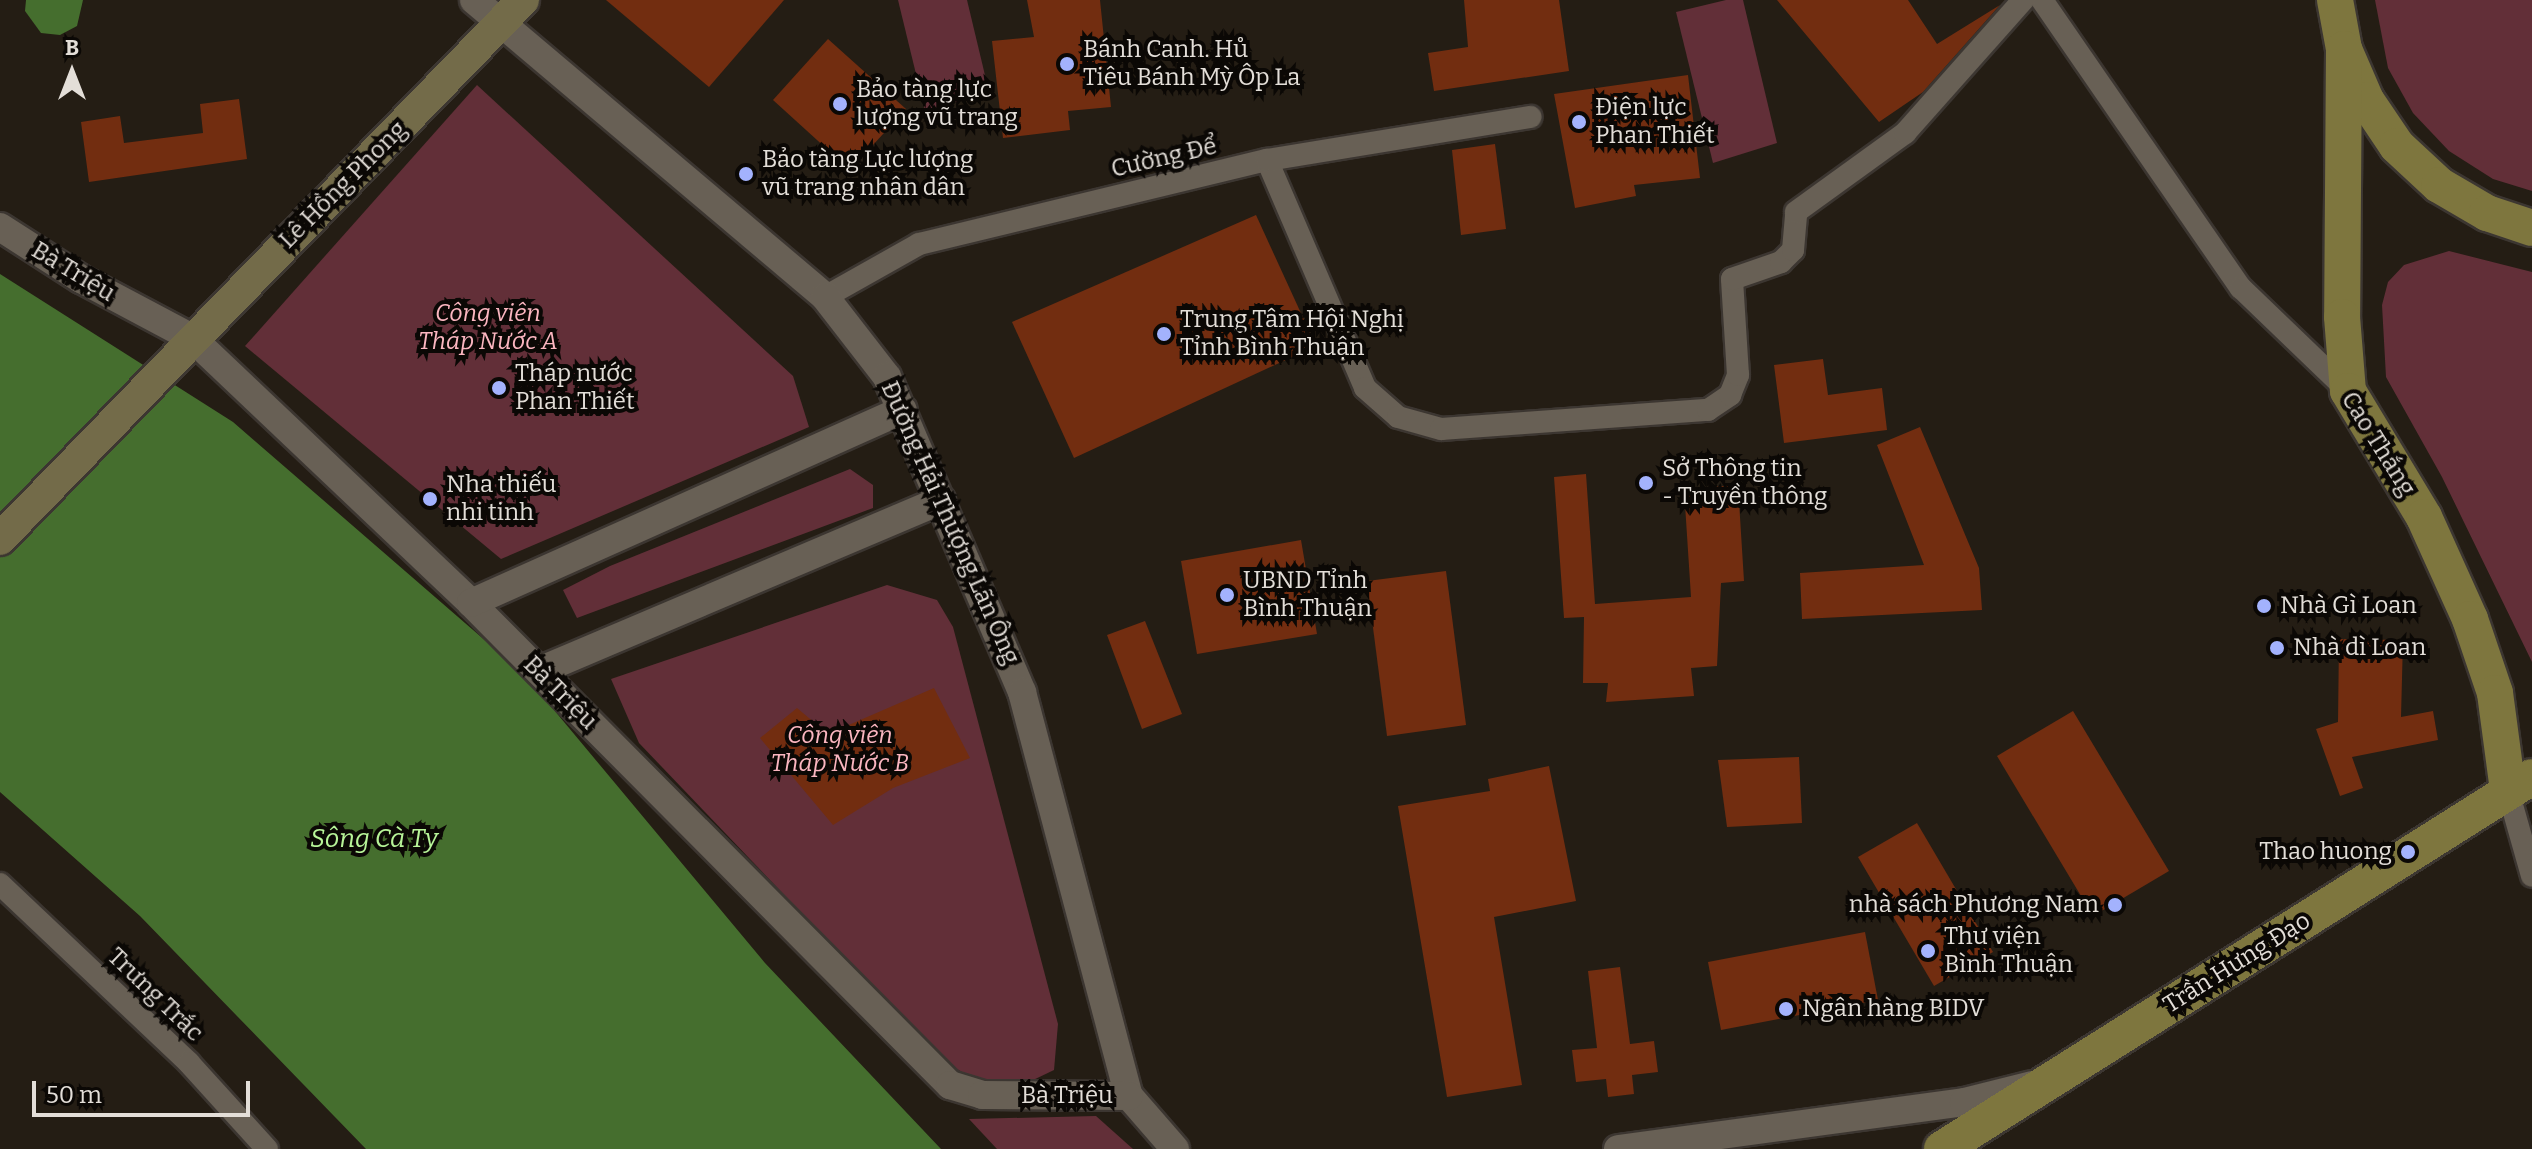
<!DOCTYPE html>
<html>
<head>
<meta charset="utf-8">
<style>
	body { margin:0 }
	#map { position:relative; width:2532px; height:1149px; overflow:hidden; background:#241d14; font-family:Bitter,serif }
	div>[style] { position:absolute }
	.green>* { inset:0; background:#622f38 }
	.water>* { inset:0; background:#456e2e }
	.building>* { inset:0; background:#722d10 }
	.roads { filter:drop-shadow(2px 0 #3c3631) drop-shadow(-2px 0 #3c3631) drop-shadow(0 2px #3c3631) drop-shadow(0 -2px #3c3631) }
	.minor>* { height:22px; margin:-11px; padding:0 11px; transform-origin:11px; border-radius:11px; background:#686055 }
	.tertiary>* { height:28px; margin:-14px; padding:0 14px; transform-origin:14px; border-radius:14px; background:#686055 }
	.secondary>* { height:32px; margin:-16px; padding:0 16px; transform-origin:16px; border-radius:16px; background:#736b49 }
	.primary>* { height:36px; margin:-18px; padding:0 18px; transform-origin:18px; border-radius:18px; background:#7e763e }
	.dots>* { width:22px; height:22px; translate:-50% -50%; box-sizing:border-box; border:4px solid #0b0805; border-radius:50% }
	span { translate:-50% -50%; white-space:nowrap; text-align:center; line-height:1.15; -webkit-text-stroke:8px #0b0805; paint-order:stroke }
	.poi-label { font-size:24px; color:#e3ded8 }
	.left { translate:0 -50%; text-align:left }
	.right { translate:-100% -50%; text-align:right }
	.street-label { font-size:24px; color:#e3ded8 }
	.park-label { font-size:24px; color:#fbb6c0; font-style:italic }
	.water-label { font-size:26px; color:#b8f599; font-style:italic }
	.north { position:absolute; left:32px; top:32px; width:80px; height:80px; -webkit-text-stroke:6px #0b0805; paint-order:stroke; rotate:0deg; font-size:22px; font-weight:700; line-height:32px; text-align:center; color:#e3ded8 }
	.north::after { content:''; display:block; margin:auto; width:28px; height:36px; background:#e3ded8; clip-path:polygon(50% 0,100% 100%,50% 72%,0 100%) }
	.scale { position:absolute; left:32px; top:1081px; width:218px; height:36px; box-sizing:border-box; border:4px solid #e3ded8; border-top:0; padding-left:10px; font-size:24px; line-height:28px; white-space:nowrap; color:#e3ded8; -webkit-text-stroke:6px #0b0805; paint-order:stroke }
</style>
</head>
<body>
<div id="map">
	<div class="green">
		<i style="clip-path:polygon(898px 0,967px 0,989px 92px,925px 111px)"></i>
		<i style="clip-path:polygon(1726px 0,1743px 0,1777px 143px,1713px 163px,1676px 12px)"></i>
		<i style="clip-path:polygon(2375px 0,2532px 0,2532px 191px,2493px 179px,2449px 151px,2413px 113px,2388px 68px)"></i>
		<i style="clip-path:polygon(477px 85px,793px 376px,809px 427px,501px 559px,245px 346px)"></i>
		<i style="clip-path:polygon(2449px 251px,2532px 272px,2532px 662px,2442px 477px,2386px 377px,2382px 305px,2388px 282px,2404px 265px)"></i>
		<i style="clip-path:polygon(850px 469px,873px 485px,873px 508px,577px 618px,563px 590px,610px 566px)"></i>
		<i style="clip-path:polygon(887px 585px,937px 600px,953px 627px,1058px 1024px,1054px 1070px,1000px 1096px,941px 1059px,639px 743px,611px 679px)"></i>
		<i style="clip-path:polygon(1096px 1116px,1133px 1149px,997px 1149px,969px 1119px)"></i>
	</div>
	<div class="water">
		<i style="clip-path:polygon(83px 0,77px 26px,60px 35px,41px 33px,25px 11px,26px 0)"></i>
		<i style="clip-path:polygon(0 274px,233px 422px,524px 674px,765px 963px,941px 1149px,366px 1149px,140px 916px,0 792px)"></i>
	</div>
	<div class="building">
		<i style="clip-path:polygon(606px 0,784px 0,709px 87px)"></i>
		<i style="clip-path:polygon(1027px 0,1100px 0,1111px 107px,1068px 111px,1070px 130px,1003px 138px,992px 41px,1034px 37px)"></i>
		<i style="clip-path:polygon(1464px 0,1559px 0,1569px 71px,1434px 91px,1428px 53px,1468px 47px)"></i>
		<i style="clip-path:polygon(1777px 0,1908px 0,1937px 44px,2000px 5px,1923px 92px,1879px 122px)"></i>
		<i style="clip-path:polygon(828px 39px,906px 109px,850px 170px,773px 100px)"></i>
		<i style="clip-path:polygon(1688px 75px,1700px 178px,1634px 185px,1636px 196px,1575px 208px,1554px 94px)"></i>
		<i style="clip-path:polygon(239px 99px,247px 159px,89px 182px,81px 122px,120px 116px,124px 143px,203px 133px,200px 104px)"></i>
		<i style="clip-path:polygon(1495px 144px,1506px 229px,1461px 235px,1452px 150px)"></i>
		<i style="clip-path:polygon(1256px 215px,1316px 346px,1074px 458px,1012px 322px)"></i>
		<i style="clip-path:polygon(1823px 359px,1828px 395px,1882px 388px,1887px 430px,1784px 443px,1774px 365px)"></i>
		<i style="clip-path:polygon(1920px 427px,1979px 568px,1982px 610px,1802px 619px,1800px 573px,1924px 565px,1877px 445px)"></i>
		<i style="clip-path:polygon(1586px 474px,1595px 604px,1691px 597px,1684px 489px,1738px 485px,1744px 581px,1721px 583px,1717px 666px,1691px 668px,1694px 696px,1606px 702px,1608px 683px,1583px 683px,1584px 617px,1564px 618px,1554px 477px)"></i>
		<i style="clip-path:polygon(1301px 540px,1317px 634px,1197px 654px,1181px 561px)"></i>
		<i style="clip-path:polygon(1446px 571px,1466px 725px,1387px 736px,1367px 581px)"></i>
		<i style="clip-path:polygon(1145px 621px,1182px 714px,1142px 729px,1107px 635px)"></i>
		<i style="clip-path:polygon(2339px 639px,2403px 640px,2401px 717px,2433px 711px,2438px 740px,2352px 757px,2363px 788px,2340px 796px,2316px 729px,2338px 722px)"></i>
		<i style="clip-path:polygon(934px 688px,970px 758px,893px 788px,833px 825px,760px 738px,797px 708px,828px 734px)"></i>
		<i style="clip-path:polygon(2073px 711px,2169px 871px,2093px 916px,1997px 756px)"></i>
		<i style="clip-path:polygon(1799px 757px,1802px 823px,1727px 827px,1718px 760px)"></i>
		<i style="clip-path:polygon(1549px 766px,1576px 901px,1494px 917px,1522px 1085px,1447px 1097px,1398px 806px,1490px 791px,1488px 779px)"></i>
		<i style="clip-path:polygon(1917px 823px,1993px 952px,1934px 986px,1858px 857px)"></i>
		<i style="clip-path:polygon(1865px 932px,1878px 1000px,1721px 1030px,1708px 962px)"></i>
		<i style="clip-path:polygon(1620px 967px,1630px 1044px,1654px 1041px,1658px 1072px,1632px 1075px,1634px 1094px,1608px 1097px,1606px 1079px,1576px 1082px,1572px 1050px,1597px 1048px,1588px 971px)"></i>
	</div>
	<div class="roads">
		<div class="minor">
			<i style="left:2042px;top:0;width:350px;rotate:55.4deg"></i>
			<i style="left:2241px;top:288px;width:149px;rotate:43.9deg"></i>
			<i style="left:1267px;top:160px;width:248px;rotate:66.7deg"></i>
			<i style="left:1365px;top:388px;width:44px;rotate:41.3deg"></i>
			<i style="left:1398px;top:417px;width:45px;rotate:15.6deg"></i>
			<i style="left:1441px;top:429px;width:268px;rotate:-4.1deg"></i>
			<i style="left:1708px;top:410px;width:27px;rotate:-34deg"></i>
			<i style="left:1730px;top:395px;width:22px;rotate:-68deg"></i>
			<i style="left:1738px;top:375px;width:96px;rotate:-93.6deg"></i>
			<i style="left:1732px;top:279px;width:52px;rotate:-19.1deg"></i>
			<i style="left:1781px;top:262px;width:17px;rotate:-45deg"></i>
			<i style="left:1793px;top:250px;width:38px;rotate:-85deg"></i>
			<i style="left:1796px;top:212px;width:135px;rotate:-35.9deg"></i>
			<i style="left:1905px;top:133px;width:178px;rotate:-48.4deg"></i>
			<i style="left:825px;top:297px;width:108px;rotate:-29.4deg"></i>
			<i style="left:919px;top:244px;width:358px;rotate:-13.6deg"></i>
			<i style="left:1267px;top:160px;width:267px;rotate:-9.3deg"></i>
			<i style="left:2508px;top:791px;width:88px;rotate:74.2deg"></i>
			<i style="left:0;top:884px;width:260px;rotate:43.4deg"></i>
			<i style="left:189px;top:1063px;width:116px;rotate:47.8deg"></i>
		</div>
		<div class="tertiary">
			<i style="left:474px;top:0;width:460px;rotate:40.2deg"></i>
			<i style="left:825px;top:297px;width:101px;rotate:52.2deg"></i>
			<i style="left:887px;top:377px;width:343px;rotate:66.8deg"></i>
			<i style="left:1022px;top:692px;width:418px;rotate:75.2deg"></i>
			<i style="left:1129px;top:1096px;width:70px;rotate:49deg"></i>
			<i style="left:0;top:227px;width:96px;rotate:32.7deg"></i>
			<i style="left:81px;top:279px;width:126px;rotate:28deg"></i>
			<i style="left:192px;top:338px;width:385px;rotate:43.5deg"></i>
			<i style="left:471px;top:603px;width:680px;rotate:45.18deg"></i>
			<i style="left:950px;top:1085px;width:34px;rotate:17deg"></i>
			<i style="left:982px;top:1095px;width:147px;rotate:0.4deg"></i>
			<i style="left:471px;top:603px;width:473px;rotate:-24.1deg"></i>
			<i style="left:539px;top:671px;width:437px;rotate:-23deg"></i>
			<i style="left:1618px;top:1149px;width:349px;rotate:-7.7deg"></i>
			<i style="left:1964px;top:1102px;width:70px;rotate:-14deg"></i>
		</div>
		<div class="secondary">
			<i style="left:0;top:539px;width:751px;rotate:-45.86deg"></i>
		</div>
		<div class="primary">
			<i style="left:2335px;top:0;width:50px;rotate:79.6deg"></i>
			<i style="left:2344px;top:49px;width:56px;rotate:66.7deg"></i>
			<i style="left:2366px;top:100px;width:55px;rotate:56deg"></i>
			<i style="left:2397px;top:146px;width:57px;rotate:42.9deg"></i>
			<i style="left:2439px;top:185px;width:56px;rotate:30.3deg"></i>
			<i style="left:2487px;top:213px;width:47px;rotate:18.4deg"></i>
			<i style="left:2344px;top:49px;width:268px;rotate:90.4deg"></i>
			<i style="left:2342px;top:317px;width:74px;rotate:85.4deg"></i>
			<i style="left:2348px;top:391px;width:147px;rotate:58.9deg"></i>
			<i style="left:2424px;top:517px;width:112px;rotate:65.7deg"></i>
			<i style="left:2470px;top:619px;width:78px;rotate:71.3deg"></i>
			<i style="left:2495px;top:693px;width:99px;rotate:82.4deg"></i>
			<i style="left:1942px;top:1149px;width:697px;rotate:-32.23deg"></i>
		</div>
	</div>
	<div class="dots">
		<i style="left:1067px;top:64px;background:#a3b2fd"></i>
		<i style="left:840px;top:104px;background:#a3b2fd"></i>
		<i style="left:1579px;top:122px;background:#a3b2fd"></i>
		<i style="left:746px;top:174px;background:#a3b2fd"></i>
		<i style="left:1164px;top:334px;background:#a3b2fd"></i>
		<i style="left:499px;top:388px;background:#a3b2fd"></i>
		<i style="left:1646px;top:483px;background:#a3b2fd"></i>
		<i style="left:430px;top:499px;background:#a3b2fd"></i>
		<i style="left:1227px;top:595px;background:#a3b2fd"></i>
		<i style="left:2264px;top:606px;background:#a3b2fd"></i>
		<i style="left:2277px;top:648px;background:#a3b2fd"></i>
		<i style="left:2408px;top:852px;background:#a3b2fd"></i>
		<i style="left:2115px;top:905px;background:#a3b2fd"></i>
		<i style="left:1928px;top:951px;background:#a3b2fd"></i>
		<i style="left:1786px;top:1009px;background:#a3b2fd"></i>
	</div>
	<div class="poi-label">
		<span class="left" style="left:1083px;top:64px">Bánh Canh. Hů<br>Tiêu Bánh Mỳ Ôp La</span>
		<span class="left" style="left:856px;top:104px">Bảo tàng lực<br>lượng vũ trang</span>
		<span class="left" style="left:1595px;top:122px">Điện lực<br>Phan Thiết</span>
		<span class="left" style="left:762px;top:174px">Bảo tàng Lực lượng<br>vũ trang nhân dân</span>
		<span class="left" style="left:1180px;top:334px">Trung Tâm Hội Nghị<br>Tỉnh Bình Thuận</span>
		<span class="left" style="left:515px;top:388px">Tháp nước<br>Phan Thiết</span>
		<span class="left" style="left:1662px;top:483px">Sở Thông tin<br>- Truyền thông</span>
		<span class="left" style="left:446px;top:499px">Nha thiếu<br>nhi tinh</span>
		<span class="left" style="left:1243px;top:595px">UBND Tỉnh<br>Bình Thuận</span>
		<span class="left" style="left:2280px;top:606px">Nhà Gì Loan</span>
		<span class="left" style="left:2293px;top:648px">Nhà dì Loan</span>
		<span class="right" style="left:2392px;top:852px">Thao huong</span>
		<span class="right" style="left:2099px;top:905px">nhà sách Phương Nam</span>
		<span class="left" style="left:1944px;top:951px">Thư viện<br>Bình Thuận</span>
		<span class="left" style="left:1802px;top:1009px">Ngân hàng BIDV</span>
	</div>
	<div class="street-label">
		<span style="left:1164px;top:158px;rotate:-13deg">Cường Để</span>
		<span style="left:343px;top:185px;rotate:-45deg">Lê Hồng Phong</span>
		<span style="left:73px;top:272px;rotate:31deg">Bà Triệu</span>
		<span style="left:2378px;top:444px;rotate:58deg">Cao Thắng</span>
		<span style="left:950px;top:523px;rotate:66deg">Đường Hải Thượng Lãn Ông</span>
		<span style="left:560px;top:693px;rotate:45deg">Bà Triệu</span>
		<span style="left:2237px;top:963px;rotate:-32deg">Trần Hưng Đạo</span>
		<span style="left:155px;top:995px;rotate:44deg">Trưng Trắc</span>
		<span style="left:1067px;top:1096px">Bà Triệu</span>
	</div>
	<div class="park-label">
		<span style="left:488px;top:328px">Công viên<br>Tháp Nước A</span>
		<span style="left:840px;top:750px">Công viên<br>Tháp Nước B</span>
	</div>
	<div class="water-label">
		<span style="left:374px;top:839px">Sông Cà Ty</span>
	</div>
	<div class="north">B</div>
	<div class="scale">50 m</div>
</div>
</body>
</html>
